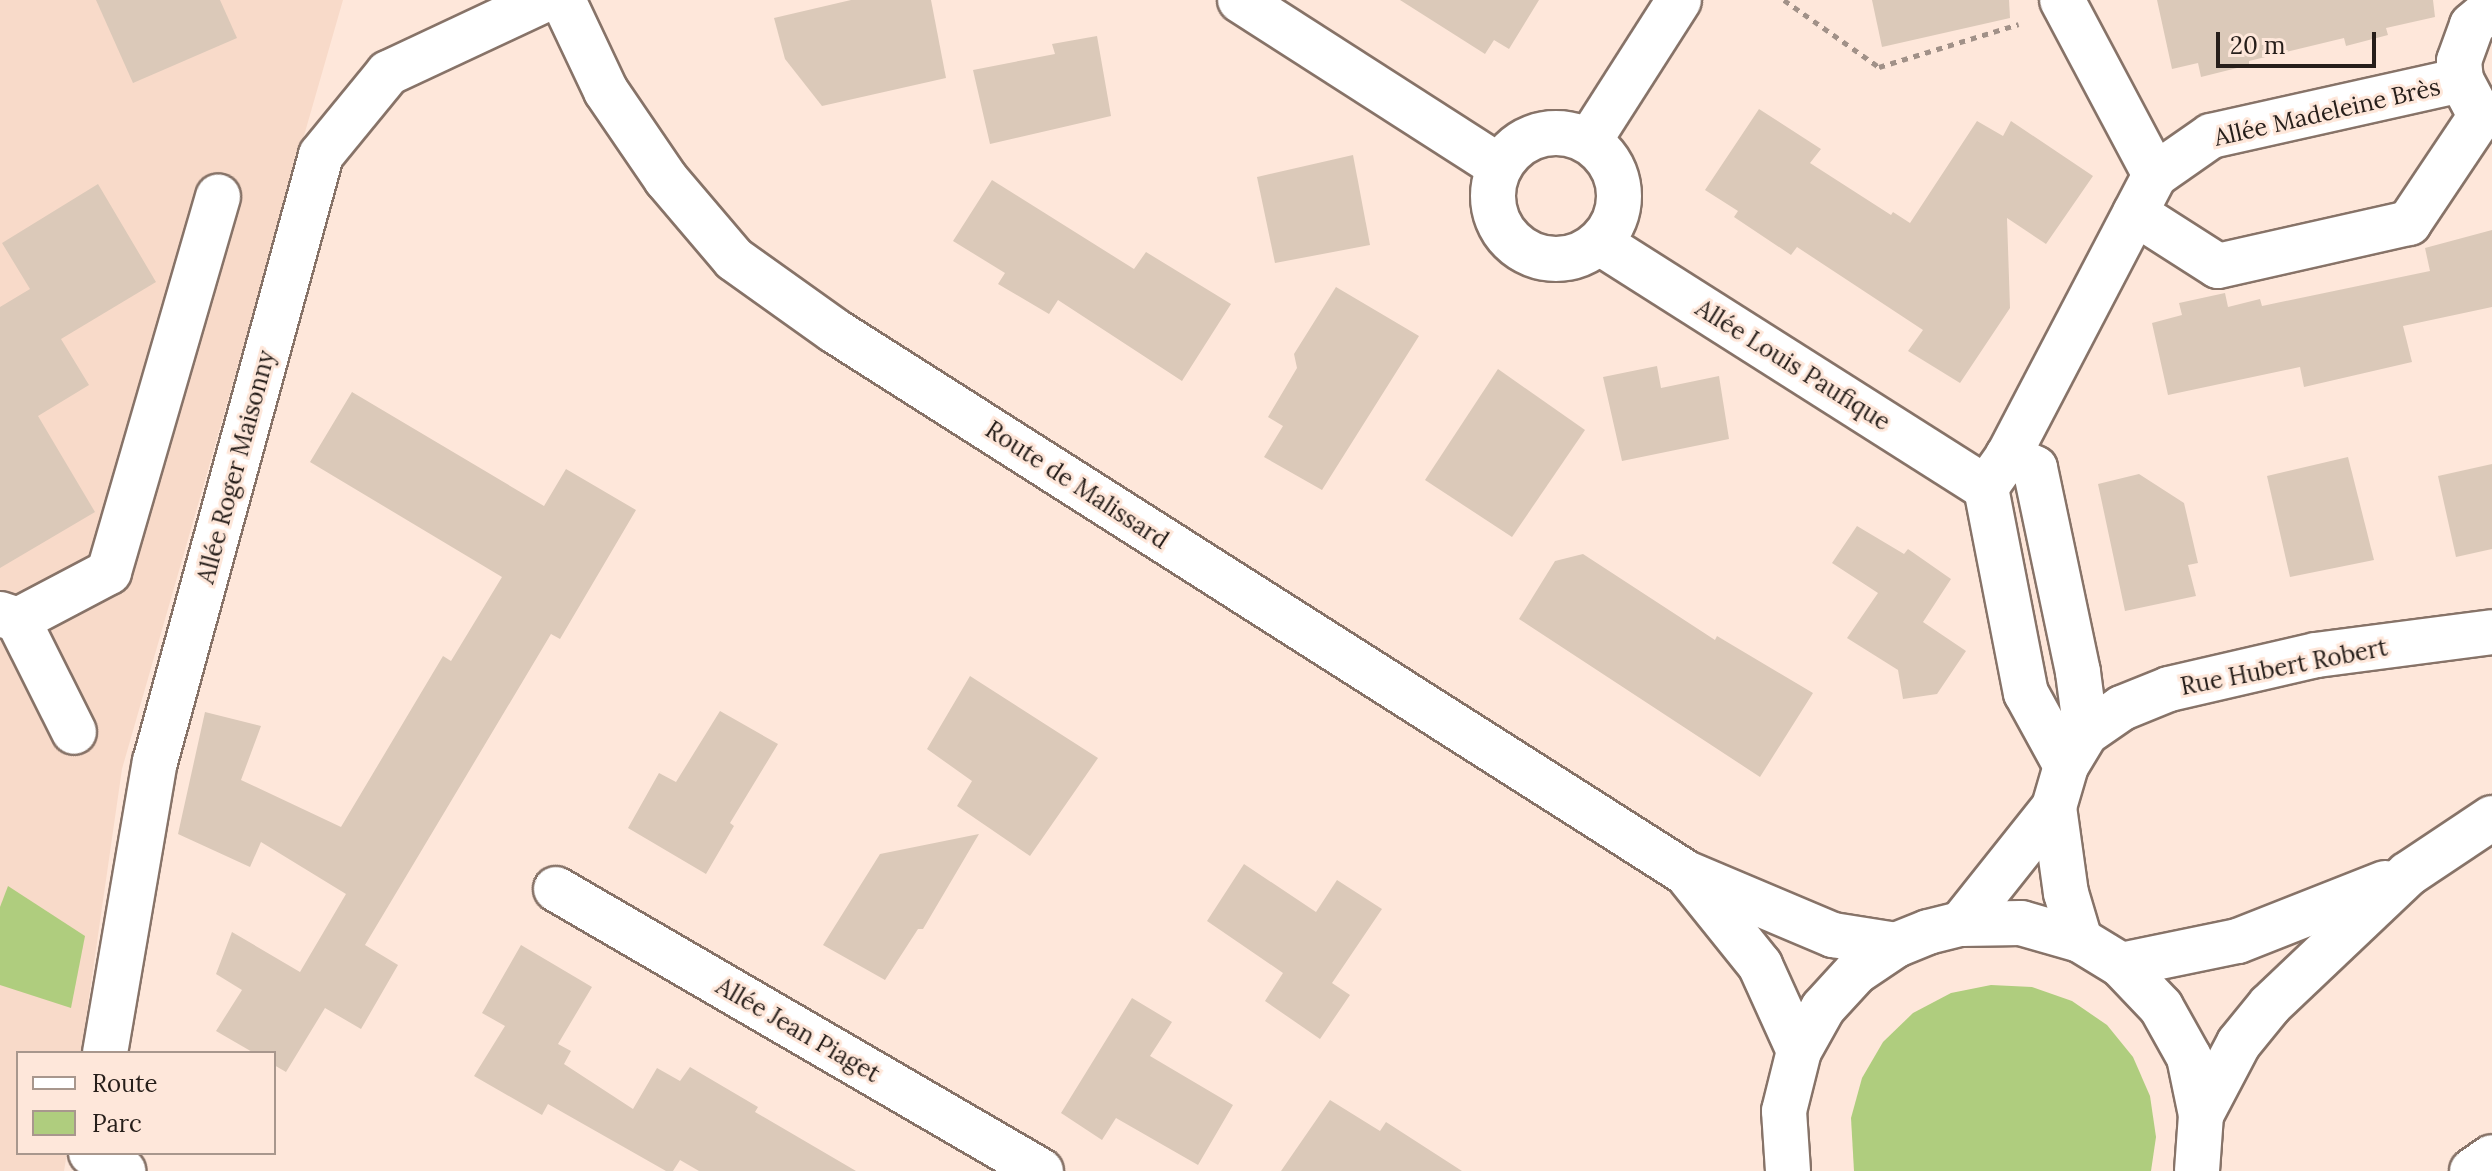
<!DOCTYPE html>
<html>
<head>
<meta charset="utf-8">
<style>
	body { margin:0 }
	#map { position:relative; width:2492px; height:1171px; overflow:hidden; background:#fee7da; font-family:Lora,serif }
	div>[style] { position:absolute }
	.built>* { inset:0; background:#f8dac9 }
	.green>* { inset:0; background:#afcd7e }
	.building>* { inset:0; background:#dbc9b9 }
	.path>* { height:5px; margin-top:-2.5px; transform-origin:0; background:repeating-linear-gradient(90deg,#a19188 0 6px,transparent 0 12px) }
	.roads { filter:drop-shadow(2px 0 #877368) drop-shadow(-2px 0 #877368) drop-shadow(0 2px #877368) drop-shadow(0 -2px #877368) }
	.minor>* { height:44px; margin:-22px; padding:0 22px; transform-origin:22px; border-radius:22px; background:#fff }
	.minor>.ring { margin:-22px; padding:0; box-sizing:content-box; background:none; border:44px solid #fff; border-radius:50% }
	.major>* { height:44px; margin:-22px; padding:0 22px; transform-origin:22px; border-radius:22px; background:#fff }
	span { translate:-50% -50%; white-space:nowrap; text-align:center; line-height:1.15; -webkit-text-stroke:6px #fee7da; paint-order:stroke }
	.street-label { font-size:24px; color:#261e1a }
	.legend { position:absolute; left:16px; top:1051px; width:260px; height:104px; box-sizing:border-box; background:#fee7da; border:2px solid #a8978d; margin:0; padding:10px 14px; list-style:none; font-size:24px; color:#261e1a }
	.legend li { display:flex; align-items:center; gap:16px; height:40px }
	.legend b { width:40px; border:2px solid #a8978d }
	.scale { position:absolute; left:2216px; top:32px; width:160px; height:36px; box-sizing:border-box; border:4px solid #261e1a; border-top:0; padding-left:10px; font-size:24px; line-height:28px; white-space:nowrap; color:#261e1a; -webkit-text-stroke:6px #fee7da; paint-order:stroke }
</style>
</head>
<body>
<div id="map">
	<div class="built">
		<i style="clip-path:polygon(0 0,343px 0,122px 769px,81px 1053px,18px 1053px,18px 1153px,67px 1153px,64px 1171px,0 1171px)"></i>
	</div>
	<div class="green">
		<i style="clip-path:polygon(8px 886px,85px 936px,71px 1008px,0 985px,0 907px)"></i>
		<i style="clip-path:polygon(1991px 985px,2032px 987px,2072px 1001px,2107px 1025px,2133px 1057px,2150px 1096px,2156px 1137px,2151px 1171px,1854px 1171px,1851px 1118px,1862px 1078px,1883px 1042px,1913px 1013px,1951px 993px)"></i>
	</div>
	<div class="building">
		<i style="clip-path:polygon(96px 0,220px 0,237px 38px,133px 83px)"></i>
		<i style="clip-path:polygon(851px 0,931px 0,946px 78px,822px 106px,785px 59px,774px 18px)"></i>
		<i style="clip-path:polygon(1400px 0,1539px 0,1509px 49px,1494px 40px,1485px 54px)"></i>
		<i style="clip-path:polygon(1872px 0,2009px 0,2010px 18px,1882px 47px)"></i>
		<i style="clip-path:polygon(2157px 0,2433px 0,2435px 17px,2386px 28px,2388px 35px,2346px 46px,2344px 38px,2249px 61px,2249px 65px,2201px 77px,2198px 63px,2172px 69px)"></i>
		<i style="clip-path:polygon(1097px 36px,1111px 116px,990px 144px,973px 70px,1055px 54px,1052px 44px)"></i>
		<i style="clip-path:polygon(1759px 109px,1821px 149px,1810px 163px,1891px 215px,1893px 212px,1910px 223px,1977px 121px,2003px 136px,2011px 121px,2093px 176px,2046px 244px,2007px 218px,2010px 308px,1960px 383px,1908px 351px,1923px 330px,1797px 247px,1791px 255px,1734px 217px,1738px 211px,1705px 190px)"></i>
		<i style="clip-path:polygon(1353px 155px,1370px 245px,1275px 263px,1257px 177px)"></i>
		<i style="clip-path:polygon(992px 180px,1134px 269px,1146px 252px,1231px 304px,1182px 381px,1058px 300px,1049px 314px,998px 284px,1005px 273px,953px 241px)"></i>
		<i style="clip-path:polygon(98px 184px,156px 282px,61px 339px,89px 385px,38px 416px,95px 512px,0 568px,0 307px,30px 289px,2px 243px)"></i>
		<i style="clip-path:polygon(2492px 230px,2492px 307px,2403px 326px,2412px 362px,2304px 387px,2300px 367px,2168px 395px,2152px 323px,2182px 315px,2179px 303px,2225px 293px,2228px 307px,2260px 299px,2262px 306px,2430px 271px,2425px 248px)"></i>
		<i style="clip-path:polygon(1336px 287px,1419px 336px,1322px 490px,1264px 457px,1283px 426px,1268px 417px,1297px 368px,1294px 354px)"></i>
		<i style="clip-path:polygon(1657px 366px,1661px 388px,1719px 376px,1729px 439px,1622px 461px,1603px 377px)"></i>
		<i style="clip-path:polygon(1498px 369px,1585px 430px,1512px 537px,1425px 480px)"></i>
		<i style="clip-path:polygon(352px 392px,544px 506px,566px 469px,636px 510px,560px 639px,551px 634px,365px 945px,398px 965px,361px 1029px,325px 1008px,286px 1072px,274px 1065px,274px 1053px,254px 1053px,216px 1031px,242px 990px,216px 974px,232px 932px,300px 972px,346px 894px,261px 842px,250px 867px,178px 834px,205px 712px,261px 726px,241px 780px,341px 827px,443px 656px,451px 661px,502px 577px,310px 462px)"></i>
		<i style="clip-path:polygon(2348px 457px,2374px 560px,2290px 577px,2267px 476px)"></i>
		<i style="clip-path:polygon(2492px 464px,2492px 549px,2456px 557px,2438px 476px)"></i>
		<i style="clip-path:polygon(2139px 474px,2184px 503px,2198px 563px,2188px 565px,2196px 596px,2125px 611px,2098px 484px)"></i>
		<i style="clip-path:polygon(1857px 526px,1904px 554px,1908px 549px,1951px 579px,1923px 622px,1966px 651px,1937px 694px,1903px 699px,1898px 670px,1847px 638px,1878px 593px,1832px 563px)"></i>
		<i style="clip-path:polygon(1583px 554px,1715px 640px,1717px 636px,1813px 693px,1760px 777px,1519px 619px,1555px 561px)"></i>
		<i style="clip-path:polygon(970px 676px,1098px 758px,1030px 856px,957px 806px,972px 781px,927px 749px)"></i>
		<i style="clip-path:polygon(720px 711px,778px 744px,730px 823px,734px 826px,706px 874px,628px 828px,659px 773px,676px 782px)"></i>
		<i style="clip-path:polygon(979px 834px,923px 929px,918px 929px,885px 980px,823px 945px,880px 854px)"></i>
		<i style="clip-path:polygon(1244px 864px,1316px 912px,1337px 880px,1382px 909px,1332px 983px,1350px 995px,1320px 1039px,1265px 1001px,1283px 973px,1207px 921px)"></i>
		<i style="clip-path:polygon(521px 945px,592px 987px,558px 1044px,571px 1051px,564px 1064px,633px 1109px,657px 1068px,680px 1081px,690px 1067px,758px 1107px,755px 1112px,856px 1171px,699px 1171px,680px 1160px,673px 1171px,666px 1171px,548px 1104px,542px 1115px,474px 1076px,505px 1026px,482px 1013px)"></i>
		<i style="clip-path:polygon(1132px 998px,1172px 1022px,1150px 1056px,1233px 1105px,1198px 1165px,1116px 1118px,1102px 1140px,1061px 1113px)"></i>
		<i style="clip-path:polygon(1330px 1100px,1380px 1131px,1386px 1122px,1462px 1171px,1281px 1171px)"></i>
	</div>
	<div class="path">
		<i style="left:1784px;top:0;width:116px;rotate:35.2deg"></i>
		<i style="left:1879px;top:67px;width:146px;rotate:-17.1deg"></i>
	</div>
	<div class="roads">
		<div class="minor">
			<i style="left:563px;top:0;width:101px;rotate:64.7deg"></i>
			<i style="left:606px;top:91px;width:107px;rotate:55.7deg"></i>
			<i style="left:666px;top:179px;width:105px;rotate:49.6deg"></i>
			<i style="left:734px;top:259px;width:124px;rotate:35.5deg"></i>
			<i style="left:835px;top:331px;width:1009px;rotate:32.49deg"></i>
			<i style="left:1686px;top:873px;width:160px;rotate:22.9deg"></i>
			<i style="left:1833px;top:935px;width:64px;rotate:9deg"></i>
			<i style="left:1240px;top:0;width:308px;rotate:32.7deg"></i>
			<i style="left:2062px;top:0;width:198px;rotate:62deg"></i>
			<i style="left:2475px;top:106px;width:30px;rotate:-118deg"></i>
			<i style="left:2461px;top:80px;width:19px;rotate:-96deg"></i>
			<i style="left:2459px;top:61px;width:38px;rotate:-70deg"></i>
			<i style="left:2472px;top:25px;width:26px;rotate:-40deg"></i>
			<i class="ring" style="left:1493px;top:133px;width:82px;height:82px"></i>
			<i style="left:1589px;top:141px;width:167px;rotate:-57.4deg"></i>
			<i style="left:2135px;top:213px;width:98px;rotate:32.6deg"></i>
			<i style="left:2218px;top:266px;width:196px;rotate:-12.7deg"></i>
			<i style="left:2409px;top:223px;width:131px;rotate:-56.2deg"></i>
			<i style="left:1600px;top:243px;width:457px;rotate:32.4deg"></i>
			<i style="left:2008px;top:456px;width:317px;rotate:-62.4deg"></i>
			<i style="left:2155px;top:175px;width:68px;rotate:-34.9deg"></i>
			<i style="left:2211px;top:136px;width:256px;rotate:-12.6deg"></i>
			<i style="left:0;top:614px;width:19px;rotate:18deg"></i>
			<i style="left:18px;top:620px;width:103px;rotate:-27.8deg"></i>
			<i style="left:109px;top:572px;width:391px;rotate:-73.8deg"></i>
			<i style="left:18px;top:620px;width:125px;rotate:63.4deg"></i>
			<i style="left:2086px;top:733px;width:44px;rotate:-34.8deg"></i>
			<i style="left:2122px;top:708px;width:51px;rotate:-22deg"></i>
			<i style="left:2169px;top:689px;width:151px;rotate:-13deg"></i>
			<i style="left:2316px;top:655px;width:177px;rotate:-7.4deg"></i>
			<i style="left:2054px;top:807px;width:87px;rotate:82.1deg"></i>
			<i style="left:2066px;top:893px;width:49px;rotate:73.4deg"></i>
			<i style="left:1690px;top:878px;width:112px;rotate:51.2deg"></i>
			<i style="left:1760px;top:965px;width:94px;rotate:65.6deg"></i>
			<i style="left:556px;top:889px;width:561px;rotate:30.18deg"></i>
			<i style="left:1961px;top:924px;width:149px;rotate:-51.5deg"></i>
			<i style="left:2054px;top:807px;width:43px;rotate:-73.7deg"></i>
			<i style="left:2066px;top:766px;width:39px;rotate:-59deg"></i>
			<i style="left:2086px;top:733px;width:62px;rotate:-97.5deg"></i>
			<i style="left:2078px;top:672px;width:208px;rotate:-101.9deg"></i>
			<i style="left:2035px;top:468px;width:30px;rotate:-156deg"></i>
			<i style="left:2008px;top:456px;width:39px;rotate:125deg"></i>
			<i style="left:1986px;top:488px;width:209px;rotate:79deg"></i>
			<i style="left:2026px;top:693px;width:83px;rotate:61.3deg"></i>
			<i style="left:105px;top:1053px;width:295px;rotate:-80.3deg"></i>
			<i style="left:155px;top:762px;width:629px;rotate:-74.7deg"></i>
			<i style="left:321px;top:155px;width:106px;rotate:-50.7deg"></i>
			<i style="left:388px;top:73px;width:172px;rotate:-25.1deg"></i>
			<i style="left:91px;top:1153px;width:37px;rotate:29deg"></i>
			<i style="left:2472px;top:1171px;width:24px;rotate:-35deg"></i>
		</div>
		<div class="major">
			<i style="left:2121px;top:965px;width:119px;rotate:-11.6deg"></i>
			<i style="left:2238px;top:941px;width:158px;rotate:-21.5deg"></i>
			<i style="left:2201px;top:1115px;width:81px;rotate:-62.2deg"></i>
			<i style="left:2239px;top:1043px;width:49px;rotate:-50.8deg"></i>
			<i style="left:2270px;top:1005px;width:190px;rotate:-43.5deg"></i>
			<i style="left:2408px;top:874px;width:101px;rotate:-33.7deg"></i>
			<i style="left:1788px;top:1171px;width:60px;rotate:-93.8deg"></i>
			<i style="left:1784px;top:1111px;width:62px;rotate:-76deg"></i>
			<i style="left:1799px;top:1051px;width:49px;rotate:-60.8deg"></i>
			<i style="left:1823px;top:1008px;width:49px;rotate:-47.5deg"></i>
			<i style="left:1856px;top:972px;width:48px;rotate:-34deg"></i>
			<i style="left:1896px;top:945px;width:35px;rotate:-22deg"></i>
			<i style="left:1928px;top:932px;width:34px;rotate:-14deg"></i>
			<i style="left:1961px;top:924px;width:60px;rotate:-1deg"></i>
			<i style="left:2021px;top:923px;width:61px;rotate:16.1deg"></i>
			<i style="left:2080px;top:940px;width:48px;rotate:31.4deg"></i>
			<i style="left:2121px;top:965px;width:58px;rotate:46.4deg"></i>
			<i style="left:2161px;top:1007px;width:57px;rotate:60.8deg"></i>
			<i style="left:2189px;top:1057px;width:59px;rotate:78.3deg"></i>
			<i style="left:2201px;top:1115px;width:56px;rotate:94.1deg"></i>
		</div>
	</div>
	<div class="street-label">
		<span style="left:2327px;top:112px;rotate:-13deg">Allée Madeleine Brès</span>
		<span style="left:1793px;top:365px;rotate:32deg">Allée Louis Paufique</span>
		<span style="left:236px;top:467px;rotate:-75deg">Allée Roger Maisonny</span>
		<span style="left:1077px;top:485px;rotate:33deg">Route de Malissard</span>
		<span style="left:2284px;top:667px;rotate:-11deg">Rue Hubert Robert</span>
		<span style="left:798px;top:1030px;rotate:30deg">Allée Jean Piaget</span>
	</div>
	<ul class="legend">
	<li><b style="height:10px;background:#fff"></b>Route</li>
	<li><b style="height:22px;background:#afcd7e"></b>Parc</li>
	</ul>
	<div class="scale">20 m</div>
</div>
</body>
</html>
